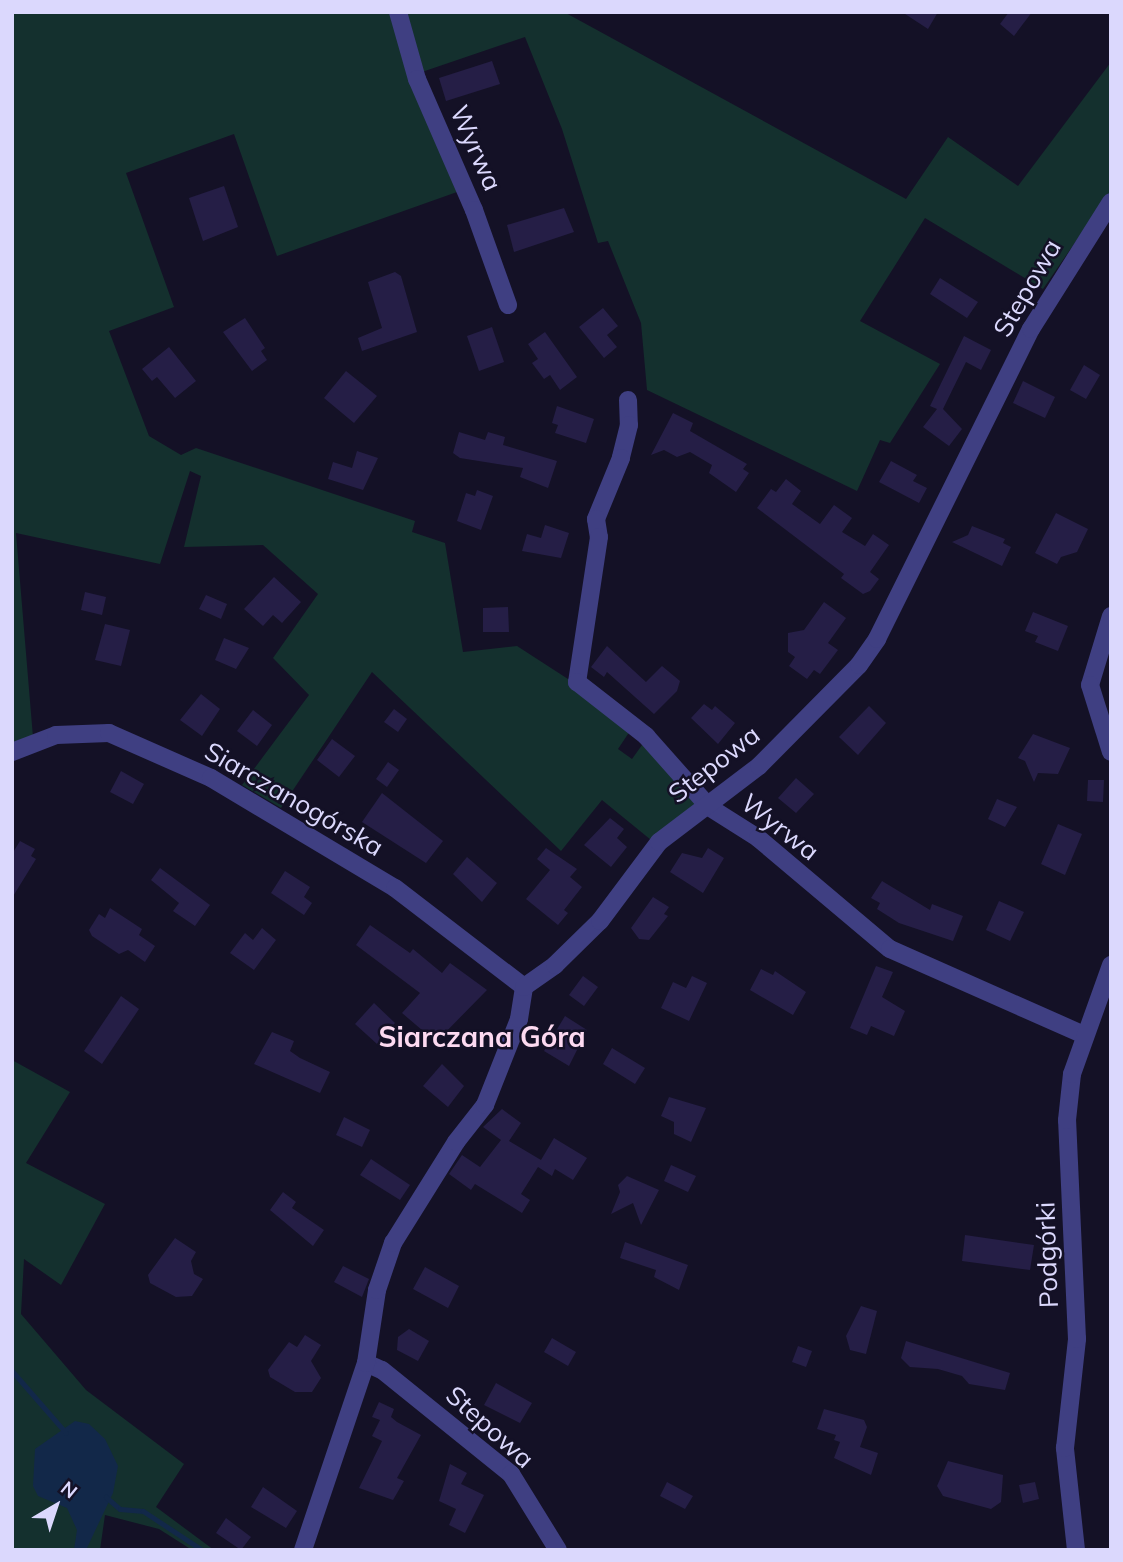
<!DOCTYPE html>
<html>
<head>
<meta charset="utf-8">
<style>
	body { margin:0 }
	#map { position:relative; width:1123px; height:1562px; overflow:hidden; background:#141126; font-family:Mulish,sans-serif }
	div>[style] { position:absolute }
	.green>* { inset:0; background:#14302e }
	.water>* { inset:0; background:#122849 }
	.stream>* { height:5px; margin:-2.5px; padding:0 2.5px; transform-origin:2.5px; border-radius:2.5px; background:#122849 }
	.building>* { inset:0; background:#251e46 }
	.minor>* { height:18px; margin:-9px; padding:0 9px; transform-origin:9px; border-radius:9px; background:#3f3f82 }
	span { translate:-50% -50%; white-space:nowrap; text-align:center; line-height:1.15; -webkit-text-stroke:5px #141126; paint-order:stroke }
	.street-label { font-size:26px; color:#dbd8fd }
	.neighbourhood-label { font-size:28px; color:#fddaf1; font-weight:700 }
	.frame { position:absolute; inset:0; border:14px solid #dbd8fd; pointer-events:none }
	.north { position:absolute; left:21px; top:1471px; width:70px; height:70px; -webkit-text-stroke:5px #141126; paint-order:stroke; rotate:39deg; font-size:19px; font-weight:700; line-height:28px; text-align:center; color:#dbd8fd }
	.north::after { content:''; display:block; margin:auto; width:24px; height:32px; background:#dbd8fd; clip-path:polygon(50% 0,100% 100%,50% 72%,0 100%) }
</style>
</head>
<body>
<div id="map">
	<div class="green">
		<i style="clip-path:polygon(12px 12px,391px 12px,457px 192px,277px 256px,234px 134px,126px 173px,174px 307px,109px 331px,149px 436px,181px 455px,196px 448px,415px 521px,412px 532px,445px 543px,463px 652px,517px 646px,568px 679px,630px 731px,618px 749px,632px 759px,642px 745px,701px 802px,651px 840px,602px 800px,561px 851px,372px 672px,281px 808px,242px 785px,309px 695px,273px 658px,318px 594px,263px 545px,184px 547px,201px 476px,190px 471px,160px 564px,16px 533px,33px 737px,12px 745px)"></i>
		<i style="clip-path:polygon(402px 12px,564px 12px,906px 199px,948px 137px,1018px 186px,1111px 62px,1111px 190px,1043px 289px,925px 218px,860px 321px,940px 364px,890px 443px,880px 440px,857px 491px,647px 390px,641px 323px,608px 241px,598px 243px,562px 129px,525px 37px,419px 73px)"></i>
		<i style="clip-path:polygon(12px 1060px,70px 1092px,26px 1163px,105px 1204px,61px 1285px,24px 1259px,21px 1314px,86px 1390px,184px 1464px,156px 1507px,214px 1550px,192px 1550px,159px 1529px,105px 1515px,100px 1550px,12px 1550px)"></i>
	</div>
	<div class="water">
		<i style="clip-path:polygon(75px 1421px,89px 1424px,105px 1439px,118px 1466px,113px 1493px,86px 1550px,74px 1550px,77px 1530px,67px 1508px,38px 1496px,33px 1486px,35px 1449px)"></i>
	</div>
	<div class="stream">
		<i style="left:12px;top:1371px;width:82px;rotate:48.9deg"></i>
		<i style="left:106px;top:1497px;width:18px;rotate:41deg"></i>
		<i style="left:120px;top:1509px;width:23px;rotate:5deg"></i>
		<i style="left:143px;top:1511px;width:71px;rotate:33.5deg"></i>
	</div>
	<div class="building">
		<i style="clip-path:polygon(902px 12px,938px 12px,928px 29px)"></i>
		<i style="clip-path:polygon(1009px 12px,1032px 12px,1014px 36px,1000px 24px)"></i>
		<i style="clip-path:polygon(492px 61px,500px 84px,446px 101px,439px 78px)"></i>
		<i style="clip-path:polygon(224px 186px,238px 227px,203px 241px,189px 198px)"></i>
		<i style="clip-path:polygon(564px 208px,574px 232px,514px 252px,507px 225px)"></i>
		<i style="clip-path:polygon(395px 272px,401px 276px,417px 332px,362px 351px,358px 338px,382px 328px,368px 282px)"></i>
		<i style="clip-path:polygon(940px 278px,978px 302px,967px 318px,930px 294px)"></i>
		<i style="clip-path:polygon(603px 308px,618px 326px,607px 335px,617px 347px,604px 358px,579px 327px)"></i>
		<i style="clip-path:polygon(245px 318px,265px 348px,261px 351px,267px 360px,252px 371px,223px 332px)"></i>
		<i style="clip-path:polygon(492px 327px,504px 362px,479px 371px,467px 336px)"></i>
		<i style="clip-path:polygon(545px 332px,577px 377px,560px 390px,550px 375px,544px 379px,532px 363px,538px 359px,528px 344px)"></i>
		<i style="clip-path:polygon(964px 336px,991px 350px,981px 370px,966px 362px,943px 409px,962px 429px,949px 446px,923px 427px,937px 409px,930px 406px)"></i>
		<i style="clip-path:polygon(169px 347px,196px 381px,175px 398px,157px 377px,152px 381px,142px 369px)"></i>
		<i style="clip-path:polygon(1084px 365px,1100px 375px,1086px 399px,1070px 390px)"></i>
		<i style="clip-path:polygon(346px 371px,377px 396px,354px 423px,324px 398px)"></i>
		<i style="clip-path:polygon(1023px 381px,1055px 397px,1045px 418px,1013px 403px)"></i>
		<i style="clip-path:polygon(557px 406px,594px 419px,586px 443px,555px 433px,558px 425px,552px 423px)"></i>
		<i style="clip-path:polygon(673px 413px,693px 423px,690px 431px,747px 464px,743px 469px,749px 473px,736px 492px,709px 473px,712px 465px,690px 452px,677px 457px,664px 450px,651px 455px)"></i>
		<i style="clip-path:polygon(459px 432px,485px 440px,488px 432px,505px 437px,503px 445px,557px 461px,548px 488px,520px 477px,523px 468px,460px 458px,453px 453px)"></i>
		<i style="clip-path:polygon(357px 451px,378px 458px,363px 490px,328px 479px,333px 462px,352px 468px)"></i>
		<i style="clip-path:polygon(891px 461px,917px 475px,913px 481px,927px 488px,919px 503px,879px 482px)"></i>
		<i style="clip-path:polygon(786px 479px,801px 491px,792px 504px,820px 524px,834px 505px,852px 518px,842px 532px,865px 546px,873px 534px,889px 545px,870px 572px,879px 579px,870px 591px,863px 594px,841px 578px,844px 574px,757px 508px,771px 489px,776px 492px)"></i>
		<i style="clip-path:polygon(477px 490px,493px 496px,481px 530px,457px 521px,466px 493px,475px 496px)"></i>
		<i style="clip-path:polygon(1056px 513px,1088px 529px,1077px 552px,1061px 557px,1057px 564px,1035px 553px)"></i>
		<i style="clip-path:polygon(545px 525px,569px 533px,561px 558px,522px 551px,527px 534px,541px 538px)"></i>
		<i style="clip-path:polygon(972px 526px,1005px 539px,1003px 543px,1011px 547px,1002px 566px,952px 542px,968px 535px)"></i>
		<i style="clip-path:polygon(274px 577px,301px 602px,282px 623px,273px 615px,263px 626px,244px 609px)"></i>
		<i style="clip-path:polygon(85px 592px,106px 597px,102px 615px,81px 610px)"></i>
		<i style="clip-path:polygon(206px 595px,227px 604px,221px 619px,199px 609px)"></i>
		<i style="clip-path:polygon(824px 602px,846px 618px,828px 643px,838px 650px,820px 674px,814px 670px,807px 679px,789px 666px,795px 657px,788px 652px,788px 633px,804px 630px)"></i>
		<i style="clip-path:polygon(508px 607px,509px 632px,483px 632px,483px 608px)"></i>
		<i style="clip-path:polygon(1033px 612px,1068px 626px,1058px 651px,1035px 642px,1038px 636px,1025px 631px)"></i>
		<i style="clip-path:polygon(105px 624px,130px 630px,121px 666px,95px 660px)"></i>
		<i style="clip-path:polygon(224px 638px,249px 648px,236px 669px,215px 660px)"></i>
		<i style="clip-path:polygon(607px 646px,646px 682px,662px 666px,680px 681px,677px 691px,654px 714px,607px 672px,604px 677px,591px 667px)"></i>
		<i style="clip-path:polygon(201px 694px,220px 709px,202px 736px,180px 720px)"></i>
		<i style="clip-path:polygon(704px 704px,712px 710px,715px 706px,735px 723px,718px 744px,691px 718px)"></i>
		<i style="clip-path:polygon(869px 706px,886px 723px,858px 755px,839px 737px)"></i>
		<i style="clip-path:polygon(394px 709px,407px 719px,398px 732px,384px 722px)"></i>
		<i style="clip-path:polygon(253px 710px,272px 725px,257px 746px,237px 731px)"></i>
		<i style="clip-path:polygon(1033px 734px,1070px 748px,1058px 774px,1038px 773px,1034px 782px,1025px 761px,1018px 758px)"></i>
		<i style="clip-path:polygon(332px 739px,355px 756px,339px 777px,317px 760px)"></i>
		<i style="clip-path:polygon(388px 762px,399px 770px,387px 787px,376px 779px)"></i>
		<i style="clip-path:polygon(121px 771px,144px 784px,133px 804px,110px 792px)"></i>
		<i style="clip-path:polygon(796px 778px,814px 794px,796px 813px,778px 798px)"></i>
		<i style="clip-path:polygon(1088px 780px,1104px 780px,1103px 802px,1087px 801px)"></i>
		<i style="clip-path:polygon(382px 793px,443px 841px,426px 863px,362px 822px)"></i>
		<i style="clip-path:polygon(997px 799px,1017px 807px,1005px 827px,988px 819px)"></i>
		<i style="clip-path:polygon(610px 818px,624px 829px,617px 838px,627px 847px,611px 867px,584px 845px)"></i>
		<i style="clip-path:polygon(1058px 824px,1082px 834px,1065px 875px,1041px 864px)"></i>
		<i style="clip-path:polygon(20px 841px,35px 849px,31px 856px,36px 859px,12px 898px,12px 854px)"></i>
		<i style="clip-path:polygon(546px 848px,577px 869px,570px 877px,582px 887px,564px 910px,568px 913px,558px 925px,526px 899px,550px 870px,537px 859px)"></i>
		<i style="clip-path:polygon(708px 848px,724px 858px,703px 893px,670px 872px,682px 853px,702px 858px)"></i>
		<i style="clip-path:polygon(467px 857px,497px 883px,482px 902px,453px 874px)"></i>
		<i style="clip-path:polygon(160px 868px,210px 905px,195px 926px,173px 911px,179px 903px,151px 880px)"></i>
		<i style="clip-path:polygon(285px 871px,310px 887px,304px 897px,312px 903px,304px 915px,271px 893px)"></i>
		<i style="clip-path:polygon(882px 881px,930px 910px,932px 904px,963px 916px,953px 941px,899px 923px,877px 909px,880px 903px,871px 898px)"></i>
		<i style="clip-path:polygon(653px 897px,669px 907px,664px 914px,668px 916px,649px 940px,639px 939px,631px 928px)"></i>
		<i style="clip-path:polygon(999px 901px,1024px 912px,1010px 941px,986px 930px)"></i>
		<i style="clip-path:polygon(110px 908px,142px 929px,139px 935px,155px 946px,145px 962px,128px 950px,119px 954px,92px 936px,89px 930px,99px 914px,105px 918px)"></i>
		<i style="clip-path:polygon(370px 925px,410px 953px,413px 949px,442px 973px,450px 963px,487px 990px,436px 1042px,402px 1013px,420px 993px,356px 945px)"></i>
		<i style="clip-path:polygon(262px 928px,276px 940px,254px 970px,230px 953px,245px 933px,253px 940px)"></i>
		<i style="clip-path:polygon(876px 966px,893px 972px,882px 997px,905px 1011px,894px 1036px,871px 1026px,867px 1035px,850px 1028px)"></i>
		<i style="clip-path:polygon(761px 969px,773px 975px,775px 971px,806px 992px,793px 1015px,750px 990px)"></i>
		<i style="clip-path:polygon(583px 976px,598px 987px,584px 1006px,569px 995px)"></i>
		<i style="clip-path:polygon(692px 976px,707px 983px,689px 1021px,661px 1008px,673px 982px,686px 988px)"></i>
		<i style="clip-path:polygon(121px 996px,139px 1009px,102px 1064px,84px 1051px)"></i>
		<i style="clip-path:polygon(374px 1003px,395px 1023px,377px 1044px,355px 1024px)"></i>
		<i style="clip-path:polygon(565px 1016px,587px 1030px,569px 1066px,544px 1051px)"></i>
		<i style="clip-path:polygon(272px 1032px,294px 1041px,290px 1051px,300px 1058px,330px 1072px,320px 1093px,254px 1064px)"></i>
		<i style="clip-path:polygon(612px 1048px,645px 1068px,635px 1084px,603px 1064px)"></i>
		<i style="clip-path:polygon(442px 1064px,464px 1086px,448px 1107px,423px 1086px)"></i>
		<i style="clip-path:polygon(669px 1097px,706px 1108px,691px 1142px,674px 1134px,674px 1122px,661px 1116px)"></i>
		<i style="clip-path:polygon(502px 1109px,521px 1123px,509px 1141px,541px 1160px,554px 1138px,587px 1158px,573px 1180px,555px 1169px,552px 1176px,538px 1167px,521px 1194px,530px 1200px,522px 1213px,475px 1184px,471px 1190px,449px 1174px,462px 1155px,480px 1167px,501px 1140px,483px 1127px)"></i>
		<i style="clip-path:polygon(344px 1117px,370px 1130px,362px 1147px,336px 1135px)"></i>
		<i style="clip-path:polygon(371px 1159px,410px 1185px,400px 1200px,360px 1175px)"></i>
		<i style="clip-path:polygon(671px 1165px,696px 1176px,688px 1192px,664px 1181px)"></i>
		<i style="clip-path:polygon(627px 1176px,659px 1190px,641px 1225px,633px 1203px,611px 1214px,620px 1192px,618px 1185px)"></i>
		<i style="clip-path:polygon(283px 1192px,296px 1202px,292px 1208px,324px 1230px,313px 1246px,270px 1210px)"></i>
		<i style="clip-path:polygon(965px 1235px,1034px 1245px,1030px 1270px,962px 1261px)"></i>
		<i style="clip-path:polygon(175px 1238px,196px 1252px,191px 1261px,194px 1274px,203px 1279px,192px 1296px,176px 1297px,150px 1283px,148px 1275px)"></i>
		<i style="clip-path:polygon(625px 1242px,688px 1265px,679px 1290px,654px 1277px,656px 1270px,620px 1258px)"></i>
		<i style="clip-path:polygon(343px 1266px,369px 1279px,362px 1297px,334px 1282px)"></i>
		<i style="clip-path:polygon(425px 1267px,459px 1286px,448px 1308px,413px 1289px)"></i>
		<i style="clip-path:polygon(861px 1306px,877px 1311px,866px 1354px,850px 1350px,846px 1336px)"></i>
		<i style="clip-path:polygon(409px 1329px,429px 1341px,418px 1361px,397px 1350px,398px 1337px)"></i>
		<i style="clip-path:polygon(305px 1335px,321px 1345px,311px 1361px,321px 1378px,312px 1392px,295px 1392px,270px 1377px,268px 1370px,289px 1342px,297px 1347px)"></i>
		<i style="clip-path:polygon(552px 1338px,576px 1352px,568px 1366px,544px 1352px)"></i>
		<i style="clip-path:polygon(906px 1341px,1010px 1373px,1005px 1390px,969px 1384px,962px 1376px,938px 1369px,910px 1367px,901px 1358px)"></i>
		<i style="clip-path:polygon(798px 1346px,812px 1351px,806px 1367px,792px 1362px)"></i>
		<i style="clip-path:polygon(496px 1383px,532px 1403px,520px 1423px,484px 1405px)"></i>
		<i style="clip-path:polygon(379px 1402px,394px 1409px,391px 1417px,397px 1422px,421px 1435px,397px 1478px,404px 1481px,393px 1500px,359px 1488px,382px 1441px,372px 1436px,380px 1420px,372px 1417px)"></i>
		<i style="clip-path:polygon(824px 1409px,864px 1420px,867px 1427px,860px 1447px,878px 1453px,871px 1475px,834px 1458px,840px 1442px,834px 1440px,836px 1435px,817px 1429px)"></i>
		<i style="clip-path:polygon(948px 1461px,1003px 1475px,1001px 1502px,991px 1509px,943px 1496px,937px 1486px)"></i>
		<i style="clip-path:polygon(450px 1464px,467px 1473px,461px 1484px,484px 1495px,465px 1533px,449px 1525px,456px 1509px,439px 1501px)"></i>
		<i style="clip-path:polygon(667px 1482px,693px 1496px,685px 1509px,660px 1496px)"></i>
		<i style="clip-path:polygon(1035px 1482px,1039px 1499px,1023px 1503px,1019px 1485px)"></i>
		<i style="clip-path:polygon(263px 1487px,297px 1511px,286px 1528px,251px 1507px)"></i>
		<i style="clip-path:polygon(226px 1518px,251px 1537px,241px 1550px,216px 1533px)"></i>
	</div>
	<div class="minor">
		<i style="left:398px;top:12px;width:70px;rotate:74.2deg"></i>
		<i style="left:417px;top:79px;width:143px;rotate:66.5deg"></i>
		<i style="left:474px;top:210px;width:101px;rotate:70.3deg"></i>
		<i style="left:628px;top:400px;width:25px;rotate:88deg"></i>
		<i style="left:629px;top:425px;width:34px;rotate:104deg"></i>
		<i style="left:621px;top:458px;width:66px;rotate:112.3deg"></i>
		<i style="left:596px;top:519px;width:18px;rotate:81deg"></i>
		<i style="left:599px;top:537px;width:147px;rotate:98.6deg"></i>
		<i style="left:577px;top:682px;width:88px;rotate:38deg"></i>
		<i style="left:646px;top:736px;width:95px;rotate:48.4deg"></i>
		<i style="left:709px;top:807px;width:58px;rotate:32.3deg"></i>
		<i style="left:758px;top:838px;width:172px;rotate:40.1deg"></i>
		<i style="left:890px;top:949px;width:212px;rotate:23.9deg"></i>
		<i style="left:1111px;top:616px;width:72px;rotate:106.9deg"></i>
		<i style="left:1090px;top:685px;width:70px;rotate:72.6deg"></i>
		<i style="left:12px;top:752px;width:47px;rotate:-21.1deg"></i>
		<i style="left:56px;top:735px;width:53px;rotate:-2.2deg"></i>
		<i style="left:109px;top:733px;width:111px;rotate:23.8deg"></i>
		<i style="left:211px;top:778px;width:214px;rotate:30.9deg"></i>
		<i style="left:395px;top:888px;width:163px;rotate:37.5deg"></i>
		<i style="left:366px;top:1363px;width:17px;rotate:24deg"></i>
		<i style="left:382px;top:1370px;width:166px;rotate:38.9deg"></i>
		<i style="left:511px;top:1474px;width:89px;rotate:58.3deg"></i>
		<i style="left:303px;top:1550px;width:197px;rotate:-71.4deg"></i>
		<i style="left:366px;top:1363px;width:74px;rotate:-81.4deg"></i>
		<i style="left:377px;top:1290px;width:50px;rotate:-71.2deg"></i>
		<i style="left:393px;top:1243px;width:119px;rotate:-58deg"></i>
		<i style="left:456px;top:1142px;width:47px;rotate:-51.9deg"></i>
		<i style="left:485px;top:1105px;width:92px;rotate:-68.4deg"></i>
		<i style="left:519px;top:1019px;width:32px;rotate:-81deg"></i>
		<i style="left:524px;top:987px;width:38px;rotate:-35deg"></i>
		<i style="left:555px;top:965px;width:63px;rotate:-44.4deg"></i>
		<i style="left:600px;top:921px;width:99px;rotate:-53.2deg"></i>
		<i style="left:659px;top:842px;width:126px;rotate:-37.2deg"></i>
		<i style="left:759px;top:766px;width:142px;rotate:-45.3deg"></i>
		<i style="left:859px;top:665px;width:32px;rotate:-55deg"></i>
		<i style="left:877px;top:639px;width:346px;rotate:-63.6deg"></i>
		<i style="left:1031px;top:329px;width:150px;rotate:-57.8deg"></i>
		<i style="left:1076px;top:1550px;width:103px;rotate:-96.2deg"></i>
		<i style="left:1065px;top:1448px;width:110px;rotate:-83.7deg"></i>
		<i style="left:1077px;top:1339px;width:219px;rotate:-92.6deg"></i>
		<i style="left:1067px;top:1120px;width:46px;rotate:-83.8deg"></i>
		<i style="left:1072px;top:1074px;width:116px;rotate:-70.3deg"></i>
	</div>
	<div class="street-label">
		<span style="left:476px;top:148px;rotate:66deg">Wyrwa</span>
		<span style="left:1027px;top:288px;rotate:-60deg">Stepowa</span>
		<span style="left:714px;top:764px;rotate:-38deg">Stepowa</span>
		<span style="left:294px;top:799px;rotate:30deg">Siarczanogórska</span>
		<span style="left:780px;top:827px;rotate:38deg">Wyrwa</span>
		<span style="left:1047px;top:1255px;rotate:-92deg">Podgórki</span>
		<span style="left:490px;top:1427px;rotate:42deg">Stepowa</span>
	</div>
	<div class="neighbourhood-label">
		<span style="left:482px;top:1037px">Siarczana Góra</span>
	</div>
	<div class="frame"></div>
	<div class="north">N</div>
</div>
</body>
</html>
